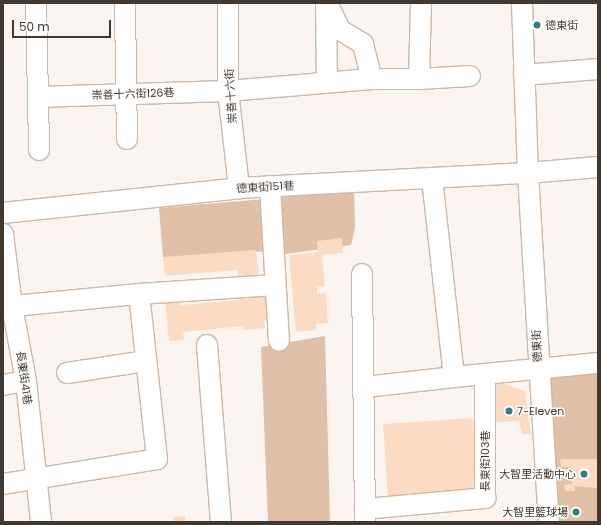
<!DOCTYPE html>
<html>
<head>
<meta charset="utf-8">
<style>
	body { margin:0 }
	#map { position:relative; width:601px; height:525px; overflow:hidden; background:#fbf5f1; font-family:Poppins,"Noto Sans TC",sans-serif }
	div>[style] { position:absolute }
	.green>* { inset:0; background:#e0c0a7 }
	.building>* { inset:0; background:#fbdcc3 }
	.roads { filter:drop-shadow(1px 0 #d1b7a2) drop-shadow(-1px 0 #d1b7a2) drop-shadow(0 1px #d1b7a2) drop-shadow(0 -1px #d1b7a2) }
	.minor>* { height:20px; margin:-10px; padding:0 10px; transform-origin:10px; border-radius:10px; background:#fff }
	.dots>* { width:11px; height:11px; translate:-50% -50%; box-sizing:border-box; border:2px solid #fff; border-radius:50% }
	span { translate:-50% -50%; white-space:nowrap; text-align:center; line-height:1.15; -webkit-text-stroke:3px #fff; paint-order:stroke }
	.poi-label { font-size:11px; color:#43382f }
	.left { translate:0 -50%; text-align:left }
	.right { translate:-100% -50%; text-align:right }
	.street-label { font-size:11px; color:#43382f }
	.frame { position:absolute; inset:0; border:4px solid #43382f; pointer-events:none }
	.scale { position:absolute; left:12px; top:20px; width:99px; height:18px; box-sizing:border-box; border:2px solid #43382f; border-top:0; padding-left:5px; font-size:12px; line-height:14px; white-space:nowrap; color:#43382f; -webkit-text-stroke:3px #fff; paint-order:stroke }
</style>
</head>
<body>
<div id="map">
	<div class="green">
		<i style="clip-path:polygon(354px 189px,355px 228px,351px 245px,278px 255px,275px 196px)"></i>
		<i style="clip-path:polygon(266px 199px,269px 251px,163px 258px,159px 208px)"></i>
		<i style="clip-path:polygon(325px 336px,330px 522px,268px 522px,261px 347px)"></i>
		<i style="clip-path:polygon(598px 369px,598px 522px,552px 522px,540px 373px)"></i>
	</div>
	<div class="building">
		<i style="clip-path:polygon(342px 238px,343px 253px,322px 255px,325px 286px,317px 287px,317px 294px,326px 293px,328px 323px,316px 324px,316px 330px,296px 332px,289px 255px,318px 252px,317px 241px)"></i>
		<i style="clip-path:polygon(256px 250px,259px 279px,238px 280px,238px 270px,165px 276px,163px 257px)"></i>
		<i style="clip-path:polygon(266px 290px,268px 320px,264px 321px,265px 328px,244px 330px,243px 326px,183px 332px,184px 340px,169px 341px,165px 299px,180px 298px,180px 305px,241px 300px,241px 297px)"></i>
		<i style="clip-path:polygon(496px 381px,525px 391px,531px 434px,522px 434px,519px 421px,490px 423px,487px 392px)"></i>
		<i style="clip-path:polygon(473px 418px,476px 490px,388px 502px,383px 424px)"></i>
		<i style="clip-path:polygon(560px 459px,598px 459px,598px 488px,575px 486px,575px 491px,565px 491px,564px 485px,572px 484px,571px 467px,561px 467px)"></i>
		<i style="clip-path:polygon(185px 516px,185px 522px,174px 522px,173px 517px)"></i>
	</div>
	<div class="roads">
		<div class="minor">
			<i style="left:36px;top:3px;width:147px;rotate:88.8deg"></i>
			<i style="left:125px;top:3px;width:136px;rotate:89.2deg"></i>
			<i style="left:228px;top:3px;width:88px;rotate:90deg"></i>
			<i style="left:228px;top:91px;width:98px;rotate:83.5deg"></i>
			<i style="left:327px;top:3px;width:30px;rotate:64deg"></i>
			<i style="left:340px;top:30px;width:27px;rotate:31deg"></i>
			<i style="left:363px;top:44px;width:36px;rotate:76deg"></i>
			<i style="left:522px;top:3px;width:170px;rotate:88deg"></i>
			<i style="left:528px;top:173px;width:350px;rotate:86.6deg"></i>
			<i style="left:326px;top:5px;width:77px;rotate:89.3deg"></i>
			<i style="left:524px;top:75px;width:74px;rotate:-4.6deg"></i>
			<i style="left:419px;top:79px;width:76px;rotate:-88.5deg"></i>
			<i style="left:38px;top:97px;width:190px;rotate:-1.8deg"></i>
			<i style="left:228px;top:91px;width:144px;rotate:-4.8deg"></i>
			<i style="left:372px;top:79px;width:47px"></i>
			<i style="left:419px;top:79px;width:51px;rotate:-3.4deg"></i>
			<i style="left:432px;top:178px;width:200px;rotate:83.7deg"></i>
			<i style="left:270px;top:186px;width:155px;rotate:86.7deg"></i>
			<i style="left:3px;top:213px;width:237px;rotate:-6deg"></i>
			<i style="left:239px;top:188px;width:289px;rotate:-3deg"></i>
			<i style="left:528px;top:173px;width:70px;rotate:-4.9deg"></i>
			<i style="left:3px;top:234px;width:73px;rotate:82.9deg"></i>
			<i style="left:12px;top:306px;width:76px;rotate:79.4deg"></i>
			<i style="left:26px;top:381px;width:142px;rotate:83.9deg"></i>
			<i style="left:362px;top:274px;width:248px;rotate:89.3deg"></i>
			<i style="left:3px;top:307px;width:137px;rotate:-5.5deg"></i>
			<i style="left:139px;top:294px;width:136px;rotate:-3.8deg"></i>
			<i style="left:207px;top:345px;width:178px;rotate:85.5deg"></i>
			<i style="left:67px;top:373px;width:79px;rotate:-8.7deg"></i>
			<i style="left:3px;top:385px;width:23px;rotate:-10deg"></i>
			<i style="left:365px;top:387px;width:90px;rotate:-6.4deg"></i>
			<i style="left:454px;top:377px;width:145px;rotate:-5.6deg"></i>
			<i style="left:3px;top:484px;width:156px;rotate:-9.2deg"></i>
			<i style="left:157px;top:459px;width:166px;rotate:-96.2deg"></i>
			<i style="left:365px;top:509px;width:121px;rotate:-5.2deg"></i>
			<i style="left:485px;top:498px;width:124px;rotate:-90deg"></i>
		</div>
	</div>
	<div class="dots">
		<i style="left:537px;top:25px;background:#347d81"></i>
		<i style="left:509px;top:411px;background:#347d81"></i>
		<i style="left:584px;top:474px;background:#347d81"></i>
		<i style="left:576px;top:512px;background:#347d81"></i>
	</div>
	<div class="poi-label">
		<span class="left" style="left:545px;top:25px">德東街</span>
		<span class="left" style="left:517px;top:411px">7-Eleven</span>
		<span class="right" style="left:576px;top:474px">大智里活動中心</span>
		<span class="right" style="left:568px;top:512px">大智里籃球場</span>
	</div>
	<div class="street-label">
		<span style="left:133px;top:94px;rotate:-2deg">崇善十六街126巷</span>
		<span style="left:231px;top:96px;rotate:-94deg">崇善十六街</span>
		<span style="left:265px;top:187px;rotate:-3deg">德東街151巷</span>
		<span style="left:537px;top:346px;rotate:-93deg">德東街</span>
		<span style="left:24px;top:378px;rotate:82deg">長東街41巷</span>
		<span style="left:485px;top:461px;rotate:-90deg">長東街103巷</span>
	</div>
	<div class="frame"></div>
	<div class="scale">50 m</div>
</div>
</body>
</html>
